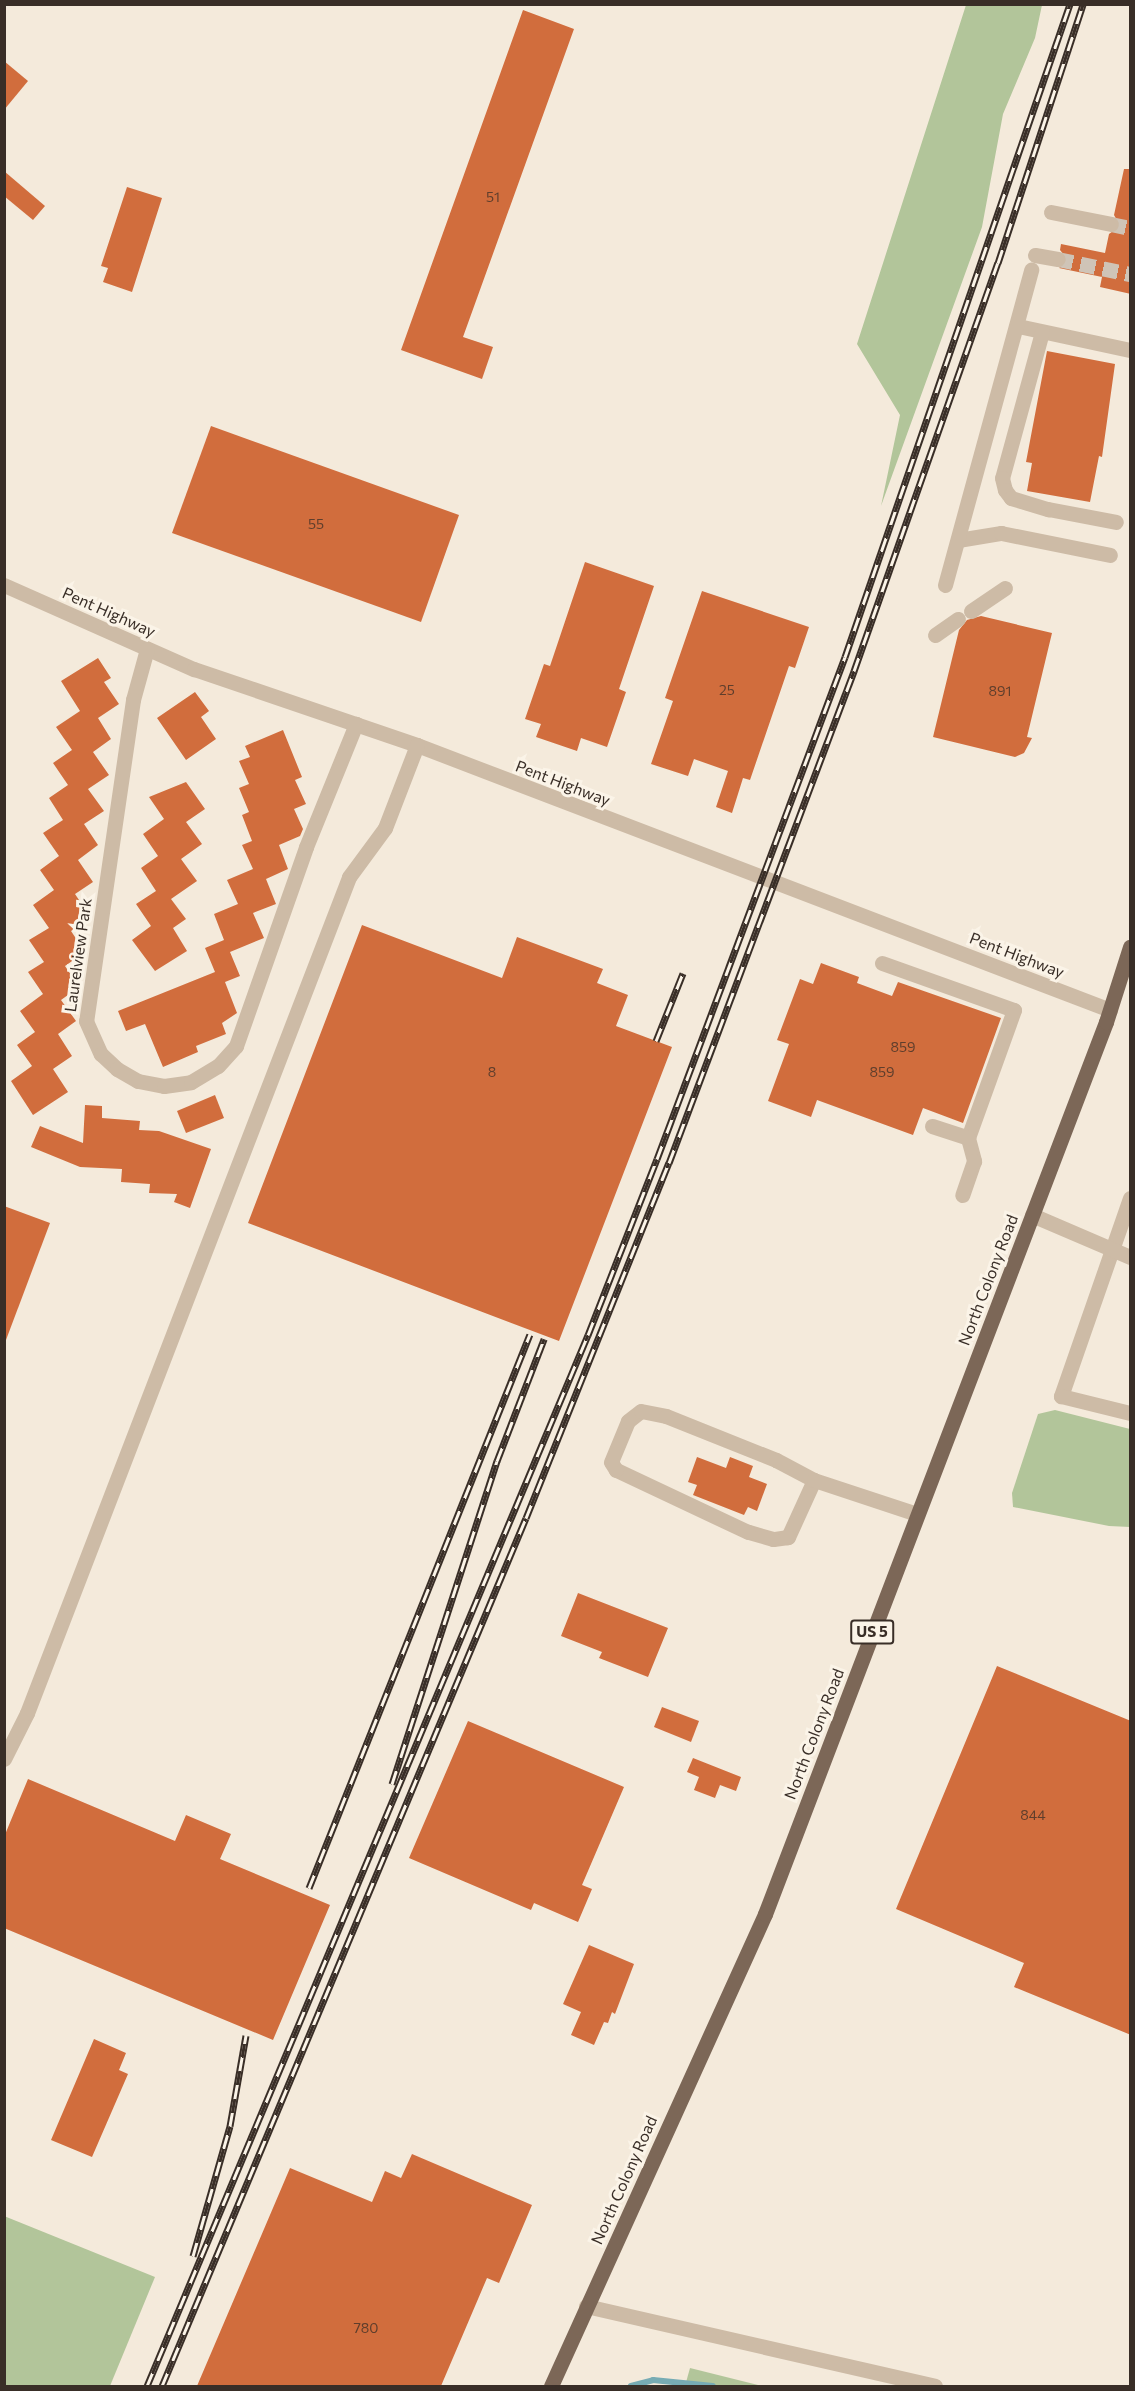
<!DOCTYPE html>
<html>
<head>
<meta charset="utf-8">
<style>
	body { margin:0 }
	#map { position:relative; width:1135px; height:2391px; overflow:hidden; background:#f4eadb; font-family:Commissioner,sans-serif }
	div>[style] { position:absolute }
	.green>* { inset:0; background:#b2c59a }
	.stream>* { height:6px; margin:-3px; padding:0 3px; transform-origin:3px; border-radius:3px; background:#77acb4 }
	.building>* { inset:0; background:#d16d3d }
	.minor-tunnel>* { height:15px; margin-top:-7.5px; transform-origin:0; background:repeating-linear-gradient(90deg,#cfc4b7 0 15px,transparent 0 23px) }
	.minor>* { height:15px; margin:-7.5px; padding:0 7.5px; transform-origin:7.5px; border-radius:7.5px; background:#cdbba6 }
	.major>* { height:15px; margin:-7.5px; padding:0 7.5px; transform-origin:7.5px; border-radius:7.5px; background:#7c6757 }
	.rail>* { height:7px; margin-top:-3.5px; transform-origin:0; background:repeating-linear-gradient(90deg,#fbf4e8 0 14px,#392e27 0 28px); box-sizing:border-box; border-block:2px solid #392e27 }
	span { translate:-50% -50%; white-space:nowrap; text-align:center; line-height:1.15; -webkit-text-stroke:6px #fbf4e8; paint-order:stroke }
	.number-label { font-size:14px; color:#5f3e2c }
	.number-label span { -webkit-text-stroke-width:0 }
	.shield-label span { padding:2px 4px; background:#fbf4e8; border:2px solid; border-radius:4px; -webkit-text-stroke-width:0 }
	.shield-label { font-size:15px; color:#392e27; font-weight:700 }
	.street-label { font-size:16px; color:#392e27 }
	.frame { position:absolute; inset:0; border:6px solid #392e27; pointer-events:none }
</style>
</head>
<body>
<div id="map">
	<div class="green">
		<i style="clip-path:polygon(966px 5px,1042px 5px,1035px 38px,1003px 114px,982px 227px,881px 506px,900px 415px,857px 344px)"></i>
		<i style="clip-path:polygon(1055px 1410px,1130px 1429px,1130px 1527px,1109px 1526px,1013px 1507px,1012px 1493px,1038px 1414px)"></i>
		<i style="clip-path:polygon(4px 2216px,155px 2277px,110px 2386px,5px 2386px)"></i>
		<i style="clip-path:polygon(690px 2368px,762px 2386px,685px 2386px)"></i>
	</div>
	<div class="stream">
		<i style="left:631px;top:2386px;width:23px;rotate:-15deg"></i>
		<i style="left:653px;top:2380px;width:60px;rotate:5.7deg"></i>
	</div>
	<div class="building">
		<i style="clip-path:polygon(523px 10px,574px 29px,463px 337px,493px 347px,482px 379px,401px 350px)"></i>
		<i style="clip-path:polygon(4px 61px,28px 81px,4px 110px)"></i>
		<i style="clip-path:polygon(1124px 169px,1131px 169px,1131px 294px,1100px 287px,1102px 277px,1059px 268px,1068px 260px,1060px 250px,1061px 244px,1105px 253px,1109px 234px,1120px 226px,1114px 215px)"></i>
		<i style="clip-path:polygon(4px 171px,45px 206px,33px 220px,4px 196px)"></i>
		<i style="clip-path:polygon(127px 187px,162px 198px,132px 292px,103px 282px,108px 268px,101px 266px)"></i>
		<i style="clip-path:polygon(1047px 351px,1115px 364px,1102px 457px,1099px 456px,1090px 502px,1027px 491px,1032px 463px,1026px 462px)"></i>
		<i style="clip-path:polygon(211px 426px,459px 515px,421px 622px,172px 533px)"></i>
		<i style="clip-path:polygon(585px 562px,654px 586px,619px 689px,626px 692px,607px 747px,581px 738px,577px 751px,536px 737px,541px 724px,525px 719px,544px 664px,550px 666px)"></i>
		<i style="clip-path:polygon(702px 591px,809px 627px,795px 668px,789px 666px,750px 780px,743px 778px,732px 813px,716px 807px,728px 771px,694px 759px,688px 776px,651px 764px,673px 701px,665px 698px)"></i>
		<i style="clip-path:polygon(981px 616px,1052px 633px,1027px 737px,1032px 738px,1024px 753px,1015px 757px,933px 737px,959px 630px,967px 620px)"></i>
		<i style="clip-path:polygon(98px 658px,111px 678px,104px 682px,119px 704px,98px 718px,111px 739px,93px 752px,109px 775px,88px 789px,104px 811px,84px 824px,98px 845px,78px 860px,93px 882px,75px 894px,91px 918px,71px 931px,85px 952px,65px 966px,79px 987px,61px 1000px,76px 1021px,58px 1034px,72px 1056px,53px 1069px,68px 1092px,33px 1115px,11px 1081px,32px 1066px,17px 1045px,35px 1032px,20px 1011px,43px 994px,28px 972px,44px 962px,29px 940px,49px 928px,33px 905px,54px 890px,40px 870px,59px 856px,43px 833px,63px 820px,49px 798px,68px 785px,53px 763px,72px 750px,56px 727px,80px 711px,61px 681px)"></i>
		<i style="clip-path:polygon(195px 692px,209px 711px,201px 717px,216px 739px,186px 760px,157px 718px)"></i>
		<i style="clip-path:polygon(283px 730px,302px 777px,295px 780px,306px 804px,294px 809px,303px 829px,300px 836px,279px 845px,288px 869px,266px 879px,276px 904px,253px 913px,264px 938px,230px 952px,240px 976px,225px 982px,237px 1013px,222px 1023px,226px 1034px,196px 1046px,198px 1052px,163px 1067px,145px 1024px,126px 1031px,118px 1011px,215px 972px,205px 948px,224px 940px,214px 914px,238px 904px,227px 880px,253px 869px,242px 845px,252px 841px,242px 815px,249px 812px,239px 788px,249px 784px,239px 761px,250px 757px,245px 746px)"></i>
		<i style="clip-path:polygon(186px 782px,205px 809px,186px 822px,202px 844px,181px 859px,197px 881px,171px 899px,186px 919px,173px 928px,187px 951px,155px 971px,132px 940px,151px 926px,136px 904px,156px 891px,141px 868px,158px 856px,143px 834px,164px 819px,149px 797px)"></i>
		<i style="clip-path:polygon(362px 925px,502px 978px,517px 937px,603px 969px,597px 983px,628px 995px,616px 1026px,672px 1047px,559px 1341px,248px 1223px)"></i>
		<i style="clip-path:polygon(821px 963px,859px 977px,857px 983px,892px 996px,898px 982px,1001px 1018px,963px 1123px,923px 1108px,913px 1135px,817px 1100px,811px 1117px,768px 1101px,789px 1044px,777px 1040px,800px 979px,813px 984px)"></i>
		<i style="clip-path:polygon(215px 1095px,224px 1118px,186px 1133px,177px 1111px)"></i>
		<i style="clip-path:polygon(85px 1105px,102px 1106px,102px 1118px,140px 1121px,139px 1130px,159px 1131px,211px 1149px,190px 1208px,174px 1202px,177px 1194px,149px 1193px,150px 1184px,121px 1182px,122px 1169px,80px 1167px,31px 1147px,40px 1126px,83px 1143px)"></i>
		<i style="clip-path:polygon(4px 1206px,50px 1223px,6px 1340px,4px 1339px)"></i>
		<i style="clip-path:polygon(697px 1457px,726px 1468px,730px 1457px,753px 1466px,749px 1477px,767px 1484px,757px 1511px,748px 1507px,744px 1515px,693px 1495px,697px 1485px,688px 1482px)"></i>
		<i style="clip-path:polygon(578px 1593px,668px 1628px,648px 1677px,599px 1658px,602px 1652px,561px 1636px)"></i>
		<i style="clip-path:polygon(997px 1666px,1131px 1721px,1131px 2035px,1014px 1987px,1024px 1963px,896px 1909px)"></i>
		<i style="clip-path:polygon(662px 1707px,699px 1721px,691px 1742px,654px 1727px)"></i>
		<i style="clip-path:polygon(468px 1721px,624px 1787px,582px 1885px,592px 1889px,578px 1922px,534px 1903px,531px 1910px,409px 1858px)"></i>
		<i style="clip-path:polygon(693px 1758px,741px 1777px,736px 1791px,720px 1785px,715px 1798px,694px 1790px,699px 1777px,687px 1772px)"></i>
		<i style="clip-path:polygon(28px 1779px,175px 1841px,186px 1815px,231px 1834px,220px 1859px,330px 1905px,273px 2040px,4px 1928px,4px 1837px)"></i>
		<i style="clip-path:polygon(589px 1945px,634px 1964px,615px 2014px,612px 2012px,608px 2023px,604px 2022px,594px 2045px,571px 2035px,581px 2012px,563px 2004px)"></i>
		<i style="clip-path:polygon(94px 2039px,126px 2053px,119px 2070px,128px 2074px,92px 2157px,51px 2140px)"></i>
		<i style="clip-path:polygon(412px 2154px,532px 2205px,499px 2283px,487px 2278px,441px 2386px,197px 2386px,290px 2168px,372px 2202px,385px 2171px,401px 2178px)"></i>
	</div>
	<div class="minor-tunnel">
		<i style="left:1111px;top:224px;width:19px;rotate:12deg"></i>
		<i style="left:1058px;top:259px;width:74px;rotate:11.8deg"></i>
	</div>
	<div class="minor">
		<i style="left:1051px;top:212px;width:61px;rotate:11.3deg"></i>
		<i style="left:1035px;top:255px;width:23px;rotate:10deg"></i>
		<i style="left:1018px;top:326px;width:115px;rotate:12.1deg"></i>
		<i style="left:1042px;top:332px;width:151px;rotate:105.3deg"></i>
		<i style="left:1002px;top:478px;width:12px;rotate:76deg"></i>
		<i style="left:1005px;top:490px;width:10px;rotate:53deg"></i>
		<i style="left:1011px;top:498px;width:39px;rotate:17deg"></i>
		<i style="left:1048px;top:509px;width:69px;rotate:10.8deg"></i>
		<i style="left:958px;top:540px;width:44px;rotate:-9.2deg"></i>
		<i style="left:1001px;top:533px;width:111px;rotate:11.4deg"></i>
		<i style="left:4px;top:585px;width:208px;rotate:23.9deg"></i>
		<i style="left:194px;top:669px;width:236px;rotate:18.8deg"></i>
		<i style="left:417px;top:745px;width:742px;rotate:20.93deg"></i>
		<i style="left:945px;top:585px;width:327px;rotate:-74.7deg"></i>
		<i style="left:971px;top:611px;width:41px;rotate:-34.1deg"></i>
		<i style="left:935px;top:635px;width:28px;rotate:-35deg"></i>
		<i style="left:147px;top:649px;width:53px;rotate:105.4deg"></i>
		<i style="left:133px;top:700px;width:324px;rotate:98.3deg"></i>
		<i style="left:86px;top:1021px;width:36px;rotate:66deg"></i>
		<i style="left:101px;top:1054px;width:22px;rotate:43deg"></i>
		<i style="left:117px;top:1069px;width:24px;rotate:30deg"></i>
		<i style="left:138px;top:1081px;width:26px;rotate:11deg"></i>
		<i style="left:164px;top:1086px;width:27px;rotate:-8deg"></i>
		<i style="left:191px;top:1082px;width:31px;rotate:-31deg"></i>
		<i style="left:218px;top:1066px;width:27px;rotate:-48deg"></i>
		<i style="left:236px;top:1046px;width:211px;rotate:-70.6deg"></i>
		<i style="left:306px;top:847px;width:133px;rotate:-67.9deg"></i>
		<i style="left:882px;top:963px;width:140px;rotate:19.6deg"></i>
		<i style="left:1014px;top:1010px;width:136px;rotate:109.8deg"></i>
		<i style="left:968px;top:1138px;width:24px;rotate:75deg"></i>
		<i style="left:974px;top:1161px;width:36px;rotate:109deg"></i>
		<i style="left:932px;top:1126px;width:38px;rotate:18deg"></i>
		<i style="left:1130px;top:1198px;width:210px;rotate:109.2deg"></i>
		<i style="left:1061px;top:1396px;width:71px;rotate:13.8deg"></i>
		<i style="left:1032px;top:1215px;width:107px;rotate:23.2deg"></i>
		<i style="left:814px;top:1480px;width:63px;rotate:114.5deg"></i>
		<i style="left:788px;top:1537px;width:15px;rotate:172deg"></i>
		<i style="left:773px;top:1539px;width:26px;rotate:-164deg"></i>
		<i style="left:748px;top:1532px;width:146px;rotate:-154.8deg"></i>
		<i style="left:616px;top:1470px;width:9px;rotate:-122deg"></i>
		<i style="left:611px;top:1462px;width:44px;rotate:-67.5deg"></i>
		<i style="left:628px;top:1421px;width:16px;rotate:-38deg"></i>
		<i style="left:641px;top:1411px;width:25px;rotate:11deg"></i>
		<i style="left:666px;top:1416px;width:118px;rotate:21.8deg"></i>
		<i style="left:776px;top:1460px;width:43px;rotate:27.8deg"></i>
		<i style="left:814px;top:1480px;width:108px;rotate:18.3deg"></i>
		<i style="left:4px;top:1759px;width:51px;rotate:-63.4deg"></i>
		<i style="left:27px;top:1713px;width:896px;rotate:-68.93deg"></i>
		<i style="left:349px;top:877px;width:61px;rotate:-53.7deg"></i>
		<i style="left:385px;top:828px;width:89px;rotate:-68.9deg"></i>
		<i style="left:586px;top:2306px;width:358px;rotate:12.9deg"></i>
	</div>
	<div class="major">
		<i style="left:551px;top:2386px;width:518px;rotate:-65.61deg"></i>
		<i style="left:765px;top:1914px;width:955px;rotate:-69.08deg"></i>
		<i style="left:1106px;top:1022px;width:79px;rotate:-72.3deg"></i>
	</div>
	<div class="rail">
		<i style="left:656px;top:1041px;width:73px;rotate:-68.3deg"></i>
		<i style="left:392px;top:1784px;width:340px;rotate:-72deg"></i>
		<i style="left:497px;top:1461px;width:131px;rotate:-68.9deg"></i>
		<i style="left:309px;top:1888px;width:596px;rotate:-68.25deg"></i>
		<i style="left:193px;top:2256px;width:135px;rotate:-74.1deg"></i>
		<i style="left:230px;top:2126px;width:92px;rotate:-80deg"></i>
		<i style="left:147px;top:2386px;width:1140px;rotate:-67.24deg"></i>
		<i style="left:588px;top:1335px;width:189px;rotate:-68.6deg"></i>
		<i style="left:657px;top:1159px;width:536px;rotate:-69.47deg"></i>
		<i style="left:845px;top:657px;width:691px;rotate:-70.99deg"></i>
		<i style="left:162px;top:2386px;width:941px;rotate:-67.25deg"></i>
		<i style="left:526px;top:1518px;width:383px;rotate:-68.1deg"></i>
		<i style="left:669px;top:1163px;width:526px;rotate:-69.39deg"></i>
		<i style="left:854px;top:671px;width:433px;rotate:-70.6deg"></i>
		<i style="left:998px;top:263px;width:273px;rotate:-71.8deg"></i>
	</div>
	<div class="number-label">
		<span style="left:493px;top:197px">51</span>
		<span style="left:316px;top:524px">55</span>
		<span style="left:727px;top:690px">25</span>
		<span style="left:1000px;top:691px">891</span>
		<span style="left:903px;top:1047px">859</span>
		<span style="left:492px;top:1072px">8</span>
		<span style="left:882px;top:1072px">859</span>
		<span style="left:1033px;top:1815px">844</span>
		<span style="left:366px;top:2328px">780</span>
	</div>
	<div class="shield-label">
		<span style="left:872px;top:1632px">US 5</span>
	</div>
	<div class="street-label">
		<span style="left:109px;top:612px;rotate:24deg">Pent Highway</span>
		<span style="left:563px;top:783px;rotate:21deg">Pent Highway</span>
		<span style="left:78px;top:955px;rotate:-82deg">Laurelview Park</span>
		<span style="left:1017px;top:955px;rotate:21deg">Pent Highway</span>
		<span style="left:988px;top:1280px;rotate:-69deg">North Colony Road</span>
		<span style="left:814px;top:1734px;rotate:-69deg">North Colony Road</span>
		<span style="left:624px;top:2180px;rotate:-66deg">North Colony Road</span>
	</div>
	<div class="frame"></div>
</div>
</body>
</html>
